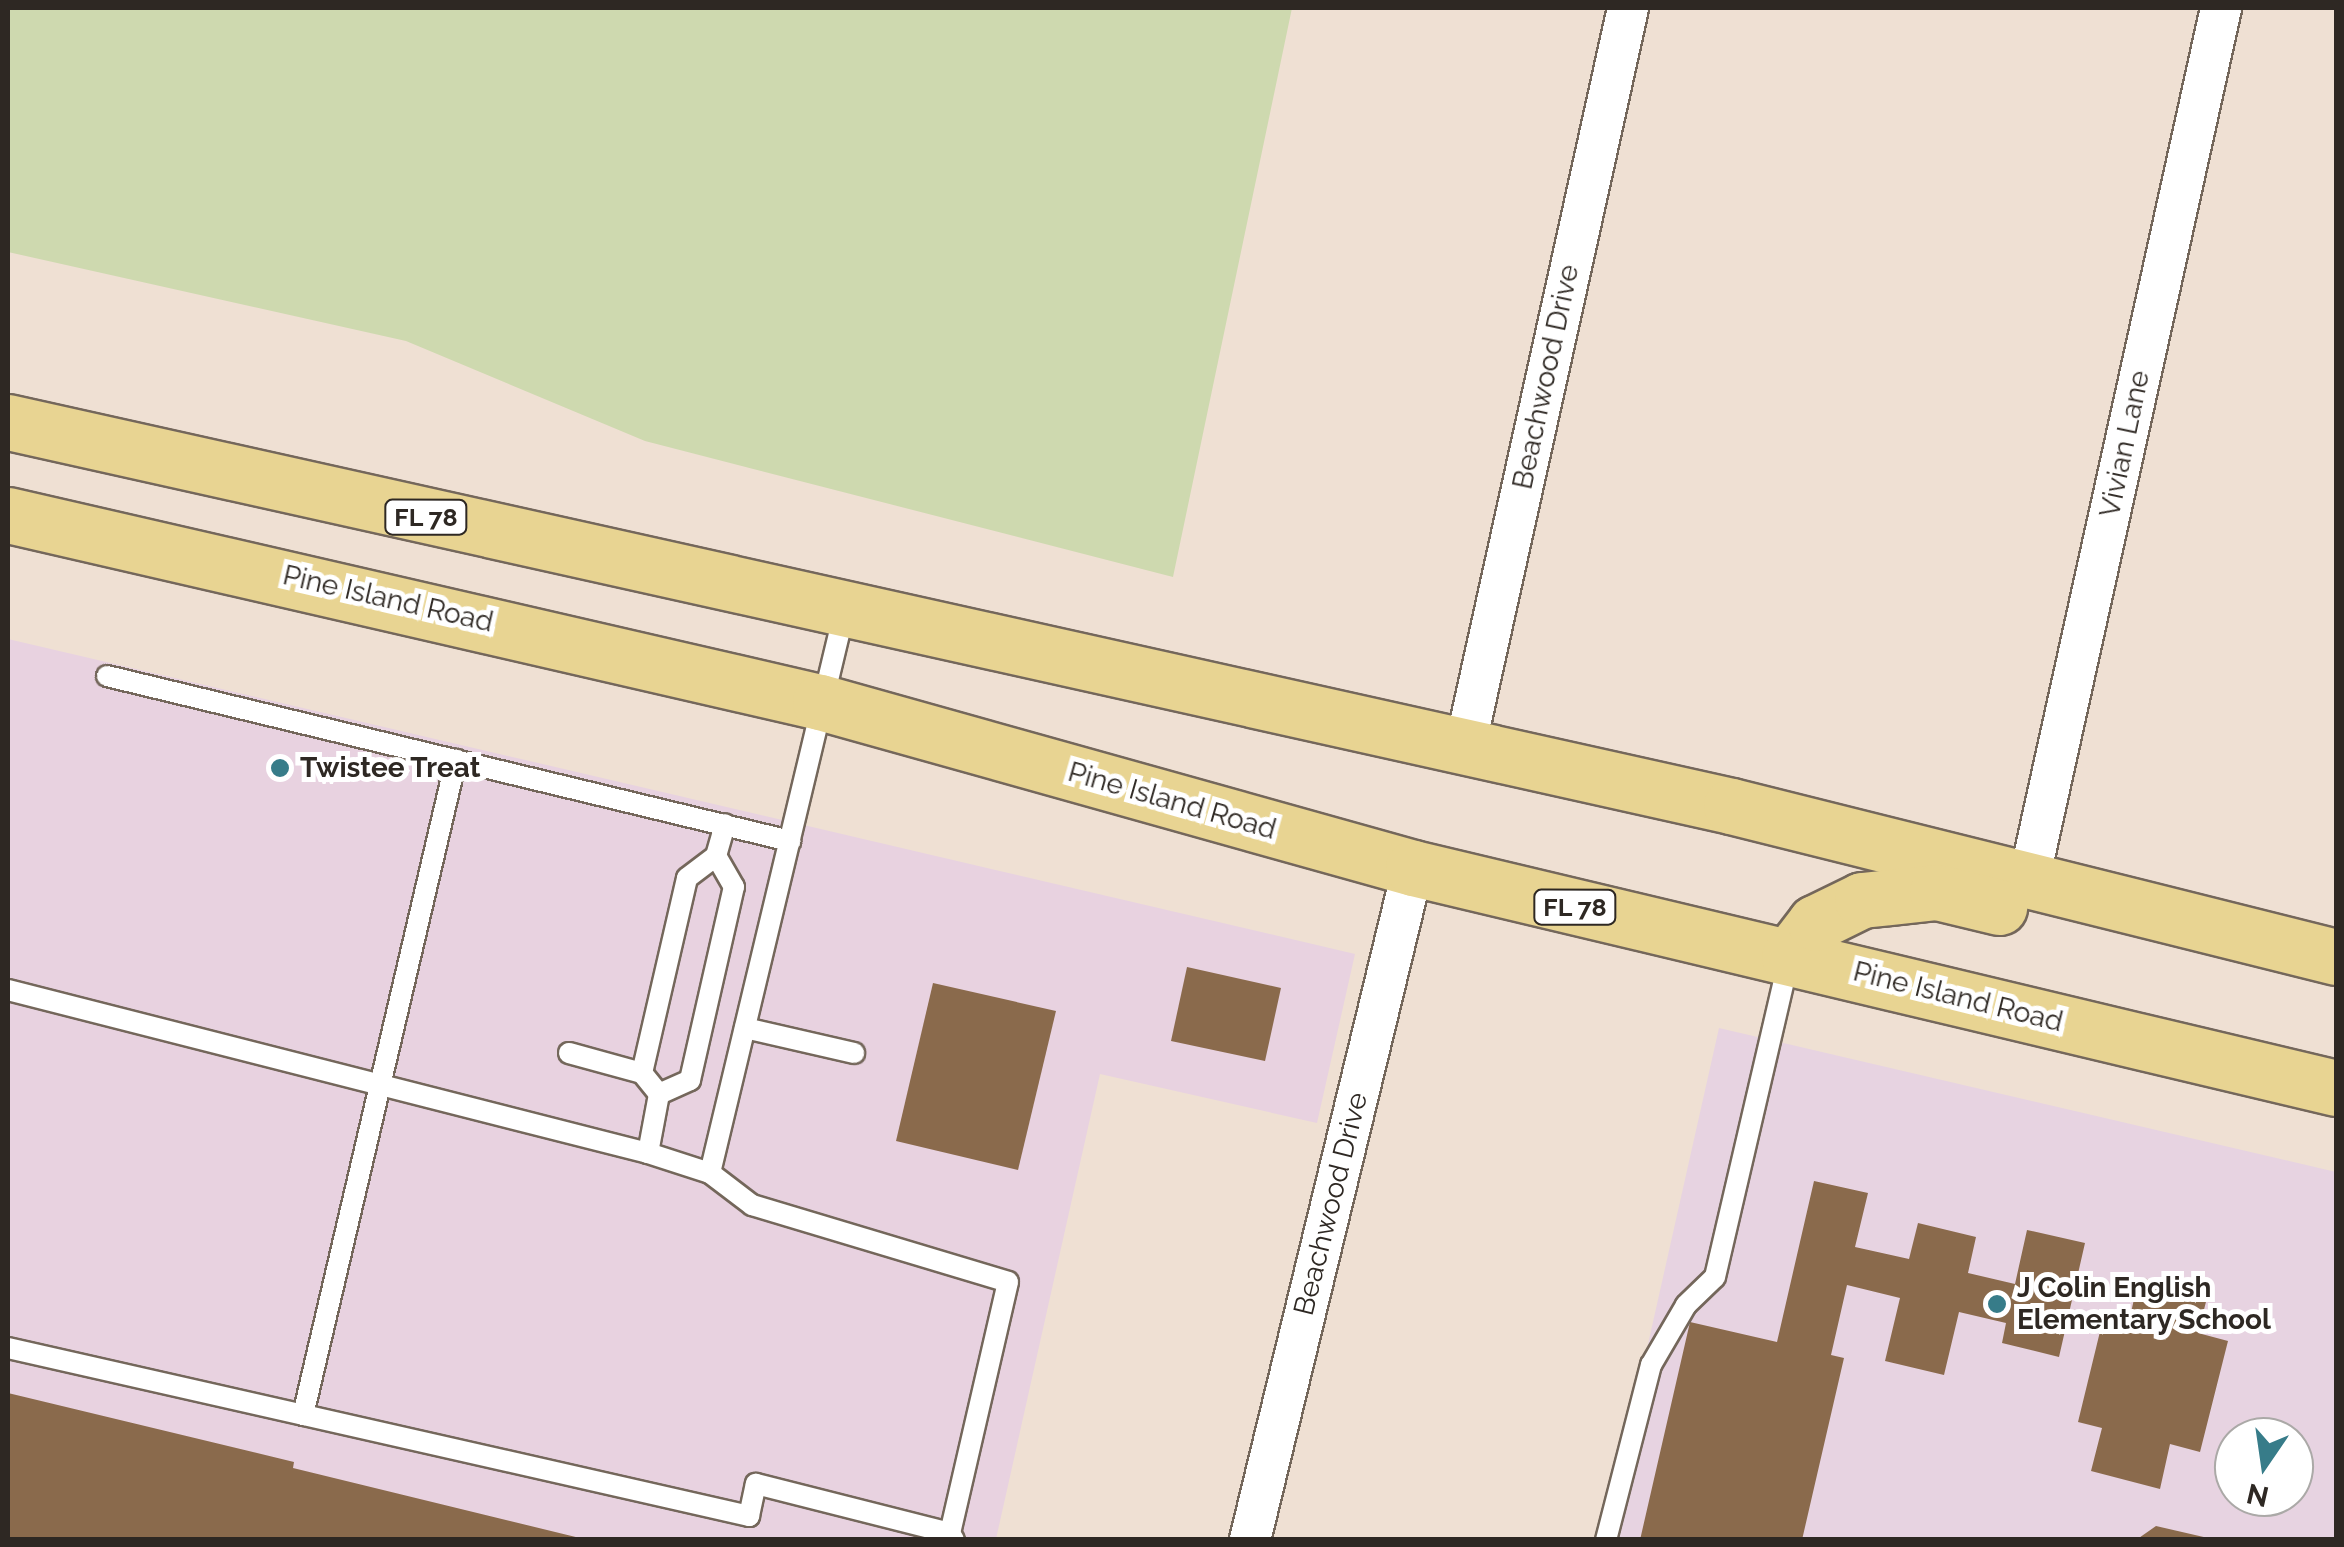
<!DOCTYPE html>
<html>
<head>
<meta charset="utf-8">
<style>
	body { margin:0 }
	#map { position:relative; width:2344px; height:1547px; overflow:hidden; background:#efe0d3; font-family:Raleway,sans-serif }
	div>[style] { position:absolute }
	.commercial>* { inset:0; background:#e8d2e0 }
	.education>* { inset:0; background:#e7d3e1 }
	.green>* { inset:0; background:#ced9af }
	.building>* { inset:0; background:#8a6a4c }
	.roads { filter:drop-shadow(2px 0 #74675b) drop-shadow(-2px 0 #74675b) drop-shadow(0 2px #74675b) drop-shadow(0 -2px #74675b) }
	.lane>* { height:20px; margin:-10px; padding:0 10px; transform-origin:10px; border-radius:10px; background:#fff }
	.street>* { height:40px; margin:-20px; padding:0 20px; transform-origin:20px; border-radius:20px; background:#fff }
	.primary>* { height:55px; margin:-27.5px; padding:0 27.5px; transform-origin:27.5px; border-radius:27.5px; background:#e8d492 }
	.dots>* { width:28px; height:28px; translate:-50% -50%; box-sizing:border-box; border:5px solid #fff; border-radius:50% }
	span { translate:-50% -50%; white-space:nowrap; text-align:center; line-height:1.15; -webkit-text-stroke:10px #fff; paint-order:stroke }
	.shield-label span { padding:2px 8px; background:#fff; border:2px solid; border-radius:8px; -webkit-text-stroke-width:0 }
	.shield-label { font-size:25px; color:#2e2823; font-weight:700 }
	.street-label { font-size:28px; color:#2e2823 }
	.poi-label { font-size:28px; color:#2e2823; font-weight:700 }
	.left { translate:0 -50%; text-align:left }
	.frame { position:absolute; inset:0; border:10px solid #2e2823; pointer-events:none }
	.north { position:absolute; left:2214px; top:1417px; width:100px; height:100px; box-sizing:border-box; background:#fff; border:2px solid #aba9a7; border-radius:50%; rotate:193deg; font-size:28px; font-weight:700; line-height:40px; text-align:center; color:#2e2823 }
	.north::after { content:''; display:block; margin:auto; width:35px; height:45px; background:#377c89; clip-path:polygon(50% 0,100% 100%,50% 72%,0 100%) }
</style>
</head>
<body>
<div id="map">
	<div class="commercial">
		<i style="clip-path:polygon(8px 639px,1355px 954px,1317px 1123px,1100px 1074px,996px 1539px,8px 1540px)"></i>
	</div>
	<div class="education">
		<i style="clip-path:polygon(evenodd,1719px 1028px,2336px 1172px,2336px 1539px,1604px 1540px,1719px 1028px,2234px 1437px,2294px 1437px,2294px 1497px,2234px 1497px,2234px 1437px)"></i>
	</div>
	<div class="green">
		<i style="clip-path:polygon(8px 8px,1292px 8px,1173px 577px,645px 441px,406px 341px,8px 252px)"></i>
	</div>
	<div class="building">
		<i style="clip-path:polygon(1187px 967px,1281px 988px,1265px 1061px,1171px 1041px)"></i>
		<i style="clip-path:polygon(933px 983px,1056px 1011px,1018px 1170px,896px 1141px)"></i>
		<i style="clip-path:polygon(1814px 1181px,1868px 1193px,1855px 1247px,1909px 1259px,1918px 1223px,1976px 1237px,1968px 1273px,2015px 1284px,2027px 1230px,2085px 1243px,2059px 1357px,2002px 1343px,2006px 1323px,1959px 1312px,1944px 1375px,1885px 1361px,1900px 1298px,1847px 1285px,1831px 1355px,1844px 1358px,1802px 1540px,1640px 1540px,1690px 1322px,1777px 1342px)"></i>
		<i style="clip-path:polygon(2139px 1277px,2208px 1294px,2198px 1333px,2228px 1341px,2200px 1452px,2170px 1444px,2160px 1489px,2091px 1471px,2102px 1428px,2078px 1422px,2105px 1311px,2130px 1317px)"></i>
		<i style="clip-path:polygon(8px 1393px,294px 1462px,293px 1468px,588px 1540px,8px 1540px)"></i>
		<i style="clip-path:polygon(2156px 1526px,2208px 1538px,2208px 1540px,2136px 1540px)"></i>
	</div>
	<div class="roads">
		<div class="lane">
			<i style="left:107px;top:676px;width:703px;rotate:13.58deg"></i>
			<i style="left:8px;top:990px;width:660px;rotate:14.29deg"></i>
			<i style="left:648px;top:1153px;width:65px;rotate:17.9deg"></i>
			<i style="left:710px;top:1173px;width:53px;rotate:37.3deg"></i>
			<i style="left:752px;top:1205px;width:267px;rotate:16.7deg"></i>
			<i style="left:1008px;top:1282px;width:258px;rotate:103deg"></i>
			<i style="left:950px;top:1533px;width:8px;rotate:60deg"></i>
			<i style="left:745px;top:1028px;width:112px;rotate:12.9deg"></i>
			<i style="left:569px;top:1053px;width:76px;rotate:15.3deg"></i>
			<i style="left:659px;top:1094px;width:34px;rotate:-24deg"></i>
			<i style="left:690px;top:1080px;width:198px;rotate:-77.2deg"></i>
			<i style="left:734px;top:887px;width:36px;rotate:-120deg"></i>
			<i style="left:648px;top:1153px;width:60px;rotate:-79.4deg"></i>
			<i style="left:659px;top:1094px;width:27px;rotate:-129deg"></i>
			<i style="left:642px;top:1073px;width:200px;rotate:-77deg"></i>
			<i style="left:687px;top:878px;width:36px;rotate:-37deg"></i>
			<i style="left:716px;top:856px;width:33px;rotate:-74deg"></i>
			<i style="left:710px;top:1173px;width:576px;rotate:-76.54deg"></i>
			<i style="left:8px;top:1348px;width:760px;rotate:12.77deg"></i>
			<i style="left:749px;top:1516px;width:33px;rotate:-78deg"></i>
			<i style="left:756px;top:1484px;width:200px;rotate:14.2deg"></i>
			<i style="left:303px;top:1415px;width:673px;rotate:-76.85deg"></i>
			<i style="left:1606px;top:1540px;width:181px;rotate:-75.6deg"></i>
			<i style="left:1651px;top:1365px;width:69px;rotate:-59.7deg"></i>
			<i style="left:1686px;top:1305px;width:40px;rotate:-44deg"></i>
			<i style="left:1715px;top:1277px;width:326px;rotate:-76.9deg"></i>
		</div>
		<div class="street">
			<i style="left:1465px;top:747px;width:757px;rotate:-77.56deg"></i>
			<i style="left:2029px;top:880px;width:893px;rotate:-77.58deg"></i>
			<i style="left:1250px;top:1540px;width:691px;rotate:-76.37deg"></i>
		</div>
		<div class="primary">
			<i style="left:8px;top:422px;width:1765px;rotate:12.56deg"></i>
			<i style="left:1731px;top:806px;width:624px;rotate:14.01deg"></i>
			<i style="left:8px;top:515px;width:833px;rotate:12.97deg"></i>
			<i style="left:820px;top:702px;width:616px;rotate:15.64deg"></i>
			<i style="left:1413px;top:868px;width:949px;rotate:13.41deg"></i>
			<i style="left:1789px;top:957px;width:43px;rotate:-52.6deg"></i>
			<i style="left:1815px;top:923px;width:52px;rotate:-26.1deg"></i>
			<i style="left:1862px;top:900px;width:75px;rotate:-6.1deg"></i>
			<i style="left:1937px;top:892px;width:64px;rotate:13.6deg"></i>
		</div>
	</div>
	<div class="dots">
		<i style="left:280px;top:768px;background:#377c89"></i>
		<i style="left:1997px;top:1304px;background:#377c89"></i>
	</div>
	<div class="shield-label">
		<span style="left:426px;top:517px">FL 78</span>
		<span style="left:1575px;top:907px">FL 78</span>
	</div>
	<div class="street-label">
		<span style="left:1546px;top:377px;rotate:-78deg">Beachwood Drive</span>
		<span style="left:2125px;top:444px;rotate:-78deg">Vivian Lane</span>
		<span style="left:388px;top:599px;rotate:13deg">Pine Island Road</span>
		<span style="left:1172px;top:801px;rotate:16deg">Pine Island Road</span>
		<span style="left:1958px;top:997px;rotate:14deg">Pine Island Road</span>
		<span style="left:1331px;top:1204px;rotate:-76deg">Beachwood Drive</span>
	</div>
	<div class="poi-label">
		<span class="left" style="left:300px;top:768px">Twistee Treat</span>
		<span class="left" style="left:2017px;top:1304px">J Colin English<br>Elementary School</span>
	</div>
	<div class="frame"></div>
	<div class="north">N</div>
</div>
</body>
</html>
